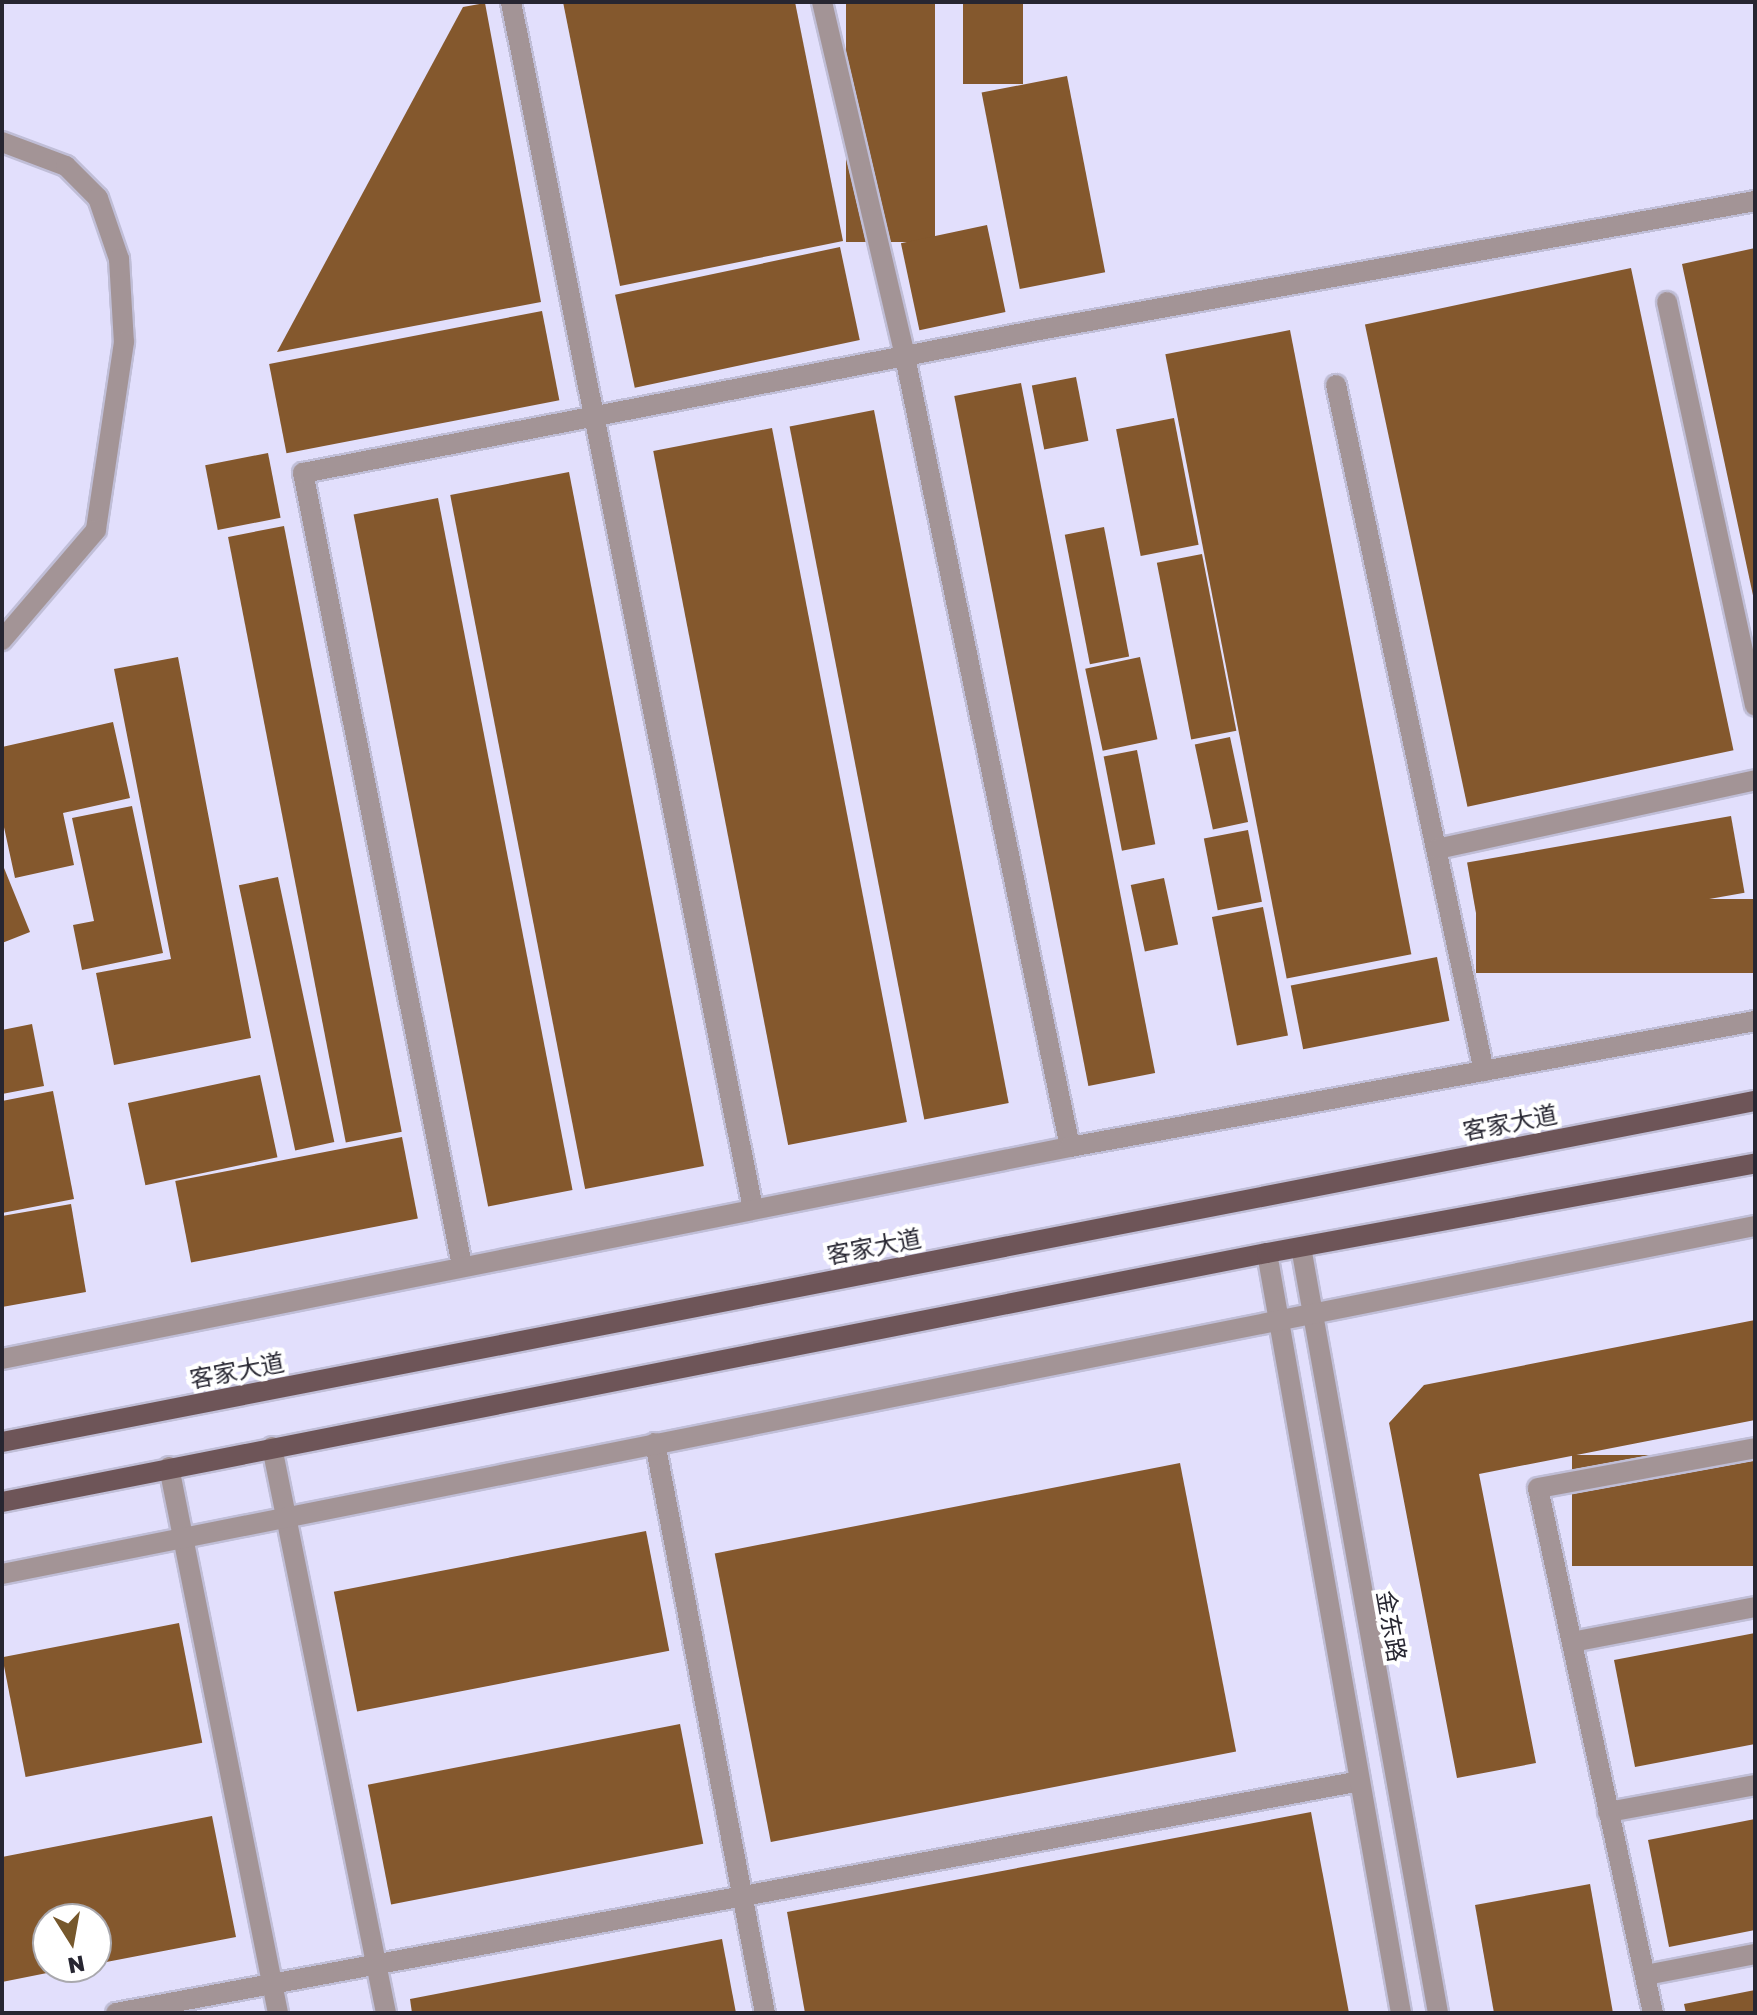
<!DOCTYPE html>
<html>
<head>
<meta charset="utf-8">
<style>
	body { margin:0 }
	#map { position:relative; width:1757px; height:2015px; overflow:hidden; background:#e2dffc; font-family:"Golos Text","Noto Sans SC",sans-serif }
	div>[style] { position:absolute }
	.building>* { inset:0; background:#84582d; transform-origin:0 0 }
	.roads { filter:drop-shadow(2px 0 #c0bed7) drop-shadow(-2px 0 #c0bed7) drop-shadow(0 2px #c0bed7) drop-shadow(0 -2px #c0bed7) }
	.minor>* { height:20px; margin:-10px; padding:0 10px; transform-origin:10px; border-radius:10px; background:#a39496 }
	.tertiary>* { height:20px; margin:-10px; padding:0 10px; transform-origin:10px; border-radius:10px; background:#a39496 }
	.primary>* { height:20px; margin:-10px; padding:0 10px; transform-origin:10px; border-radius:10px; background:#6e5558 }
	span { translate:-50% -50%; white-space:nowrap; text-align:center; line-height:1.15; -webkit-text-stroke:8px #fff; paint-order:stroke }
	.street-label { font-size:24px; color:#272631 }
	.frame { position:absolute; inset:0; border:4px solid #272631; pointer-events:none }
	.north { position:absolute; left:32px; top:1903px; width:80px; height:80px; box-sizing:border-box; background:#fff; border:2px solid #a9a8ad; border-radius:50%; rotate:169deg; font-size:22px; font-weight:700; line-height:32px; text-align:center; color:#272631 }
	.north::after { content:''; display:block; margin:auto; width:28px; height:36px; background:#76582c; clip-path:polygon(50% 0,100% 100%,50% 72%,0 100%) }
</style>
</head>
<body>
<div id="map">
	<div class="building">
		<i style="clip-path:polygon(563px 2px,795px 2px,843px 241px,620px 286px)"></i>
		<i style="left:846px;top:2px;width:89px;height:240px"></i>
		<i style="left:963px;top:2px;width:60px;height:82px"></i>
		<i style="clip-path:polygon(485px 3px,541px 302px,277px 352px,463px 7px)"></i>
		<i style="left:1067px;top:76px;width:200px;height:87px;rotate:79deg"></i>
		<i style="left:987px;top:225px;width:89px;height:88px;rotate:78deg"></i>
		<i style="left:840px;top:247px;width:95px;height:230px;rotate:78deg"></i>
		<i style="clip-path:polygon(1755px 248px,1755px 600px,1754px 600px,1682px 264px)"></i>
		<i style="left:1631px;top:268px;width:493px;height:272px;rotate:78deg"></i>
		<i style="left:542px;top:311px;width:91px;height:278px;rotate:79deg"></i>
		<i style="left:1290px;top:330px;width:636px;height:127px;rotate:79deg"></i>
		<i style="left:1076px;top:377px;width:65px;height:45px;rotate:79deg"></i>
		<i style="left:1021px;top:383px;width:703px;height:68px;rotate:79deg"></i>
		<i style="left:874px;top:410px;width:706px;height:86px;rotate:79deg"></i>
		<i style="left:1174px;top:418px;width:129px;height:59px;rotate:79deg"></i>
		<i style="left:772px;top:428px;width:707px;height:121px;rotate:79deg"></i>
		<i style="left:268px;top:453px;width:66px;height:64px;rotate:79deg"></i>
		<i style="left:569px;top:472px;width:707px;height:121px;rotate:79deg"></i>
		<i style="left:438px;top:498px;width:705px;height:86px;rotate:79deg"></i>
		<i style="left:284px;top:526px;width:617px;height:57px;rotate:79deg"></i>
		<i style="left:1104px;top:527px;width:132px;height:40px;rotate:79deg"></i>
		<i style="left:1202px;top:554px;width:180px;height:46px;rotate:79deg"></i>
		<i style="clip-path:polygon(178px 657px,251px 1038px,114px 1065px,96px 973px,171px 959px,114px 669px)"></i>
		<i style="left:1140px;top:657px;width:84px;height:56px;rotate:78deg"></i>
		<i style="clip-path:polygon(113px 722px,130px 798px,63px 813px,74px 865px,15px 878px,2px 818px,2px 747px)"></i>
		<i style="left:1230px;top:737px;width:87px;height:36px;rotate:78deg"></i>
		<i style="left:1137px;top:750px;width:96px;height:34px;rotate:79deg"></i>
		<i style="clip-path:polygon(132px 806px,163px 953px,82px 970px,73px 925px,94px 921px,72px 818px)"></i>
		<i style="left:1731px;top:816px;width:78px;height:268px;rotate:80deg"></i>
		<i style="left:1248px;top:830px;width:73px;height:45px;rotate:79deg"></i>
		<i style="clip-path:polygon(2px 863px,30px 932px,2px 943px)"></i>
		<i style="left:278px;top:877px;width:271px;height:40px;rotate:78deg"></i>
		<i style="left:1164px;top:878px;width:68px;height:34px;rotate:78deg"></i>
		<i style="left:1755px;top:899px;width:74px;height:279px;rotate:90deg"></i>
		<i style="left:1263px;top:907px;width:131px;height:52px;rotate:79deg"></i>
		<i style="left:1437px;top:957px;width:65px;height:149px;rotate:79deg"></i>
		<i style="clip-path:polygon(32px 1024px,44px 1086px,2px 1094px,2px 1030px)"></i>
		<i style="left:260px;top:1075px;width:84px;height:135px;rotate:78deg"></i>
		<i style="clip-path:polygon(53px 1091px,74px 1199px,2px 1213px,2px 1101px)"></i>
		<i style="left:402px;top:1137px;width:83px;height:231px;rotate:79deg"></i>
		<i style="clip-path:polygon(71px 1204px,86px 1292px,2px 1307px,2px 1216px)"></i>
		<i style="clip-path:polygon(1755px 1320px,1755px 1420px,1479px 1474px,1536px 1763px,1457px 1778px,1389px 1423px,1424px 1385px)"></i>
		<i style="left:1755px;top:1455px;width:111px;height:183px;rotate:90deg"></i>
		<i style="left:1180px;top:1463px;width:294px;height:474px;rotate:79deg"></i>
		<i style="left:646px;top:1531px;width:122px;height:318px;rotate:79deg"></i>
		<i style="left:179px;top:1623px;width:122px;height:180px;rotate:79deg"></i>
		<i style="clip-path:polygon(1755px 1633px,1755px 1744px,1635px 1767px,1614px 1660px)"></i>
		<i style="left:680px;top:1724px;width:122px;height:318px;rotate:79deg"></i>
		<i style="clip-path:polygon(1311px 1812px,1349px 2013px,805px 2013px,787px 1912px)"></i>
		<i style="clip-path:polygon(212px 1816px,236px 1937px,96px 1964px,96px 1919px,48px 1919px,48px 1967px,72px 1968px,2px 1982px,2px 1857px)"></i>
		<i style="clip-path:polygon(1755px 1819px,1755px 1930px,1669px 1947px,1648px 1840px)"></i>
		<i style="clip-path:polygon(1590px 1884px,1613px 2013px,1494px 2013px,1475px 1905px)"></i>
		<i style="clip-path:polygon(722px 1939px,736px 2013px,412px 2013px,410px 1999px)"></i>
		<i style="clip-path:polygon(1755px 1990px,1755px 2013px,1686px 2013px,1684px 2004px)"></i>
	</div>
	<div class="roads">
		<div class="minor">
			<i style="left:511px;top:2px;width:1231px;rotate:78.66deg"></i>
			<i style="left:822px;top:2px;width:365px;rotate:76.8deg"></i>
			<i style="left:905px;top:357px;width:807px;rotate:78.2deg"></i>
			<i style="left:2px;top:142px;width:68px;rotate:20.6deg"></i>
			<i style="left:66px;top:166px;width:45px;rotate:45deg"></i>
			<i style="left:98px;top:198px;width:65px;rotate:71deg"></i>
			<i style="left:119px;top:259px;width:83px;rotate:86.6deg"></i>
			<i style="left:124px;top:342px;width:190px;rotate:98.5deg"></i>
			<i style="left:96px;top:530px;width:145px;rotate:130.5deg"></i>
			<i style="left:1667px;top:302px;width:413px;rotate:77.7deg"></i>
			<i style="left:1336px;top:385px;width:702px;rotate:77.83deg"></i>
			<i style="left:1437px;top:849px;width:325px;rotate:-12.2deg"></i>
			<i style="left:462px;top:1265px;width:808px;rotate:-101.35deg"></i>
			<i style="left:303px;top:473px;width:750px;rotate:-11deg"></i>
			<i style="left:1039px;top:330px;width:728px;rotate:-10.21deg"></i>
			<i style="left:655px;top:1443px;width:581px;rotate:79.08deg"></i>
			<i style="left:272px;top:1447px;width:577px;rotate:78.61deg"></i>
			<i style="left:169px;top:1467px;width:557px;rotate:78.71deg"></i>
			<i style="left:1572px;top:1642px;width:186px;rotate:-10.8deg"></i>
			<i style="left:1608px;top:1812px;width:149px;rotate:-10.4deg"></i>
			<i style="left:1646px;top:1975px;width:111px;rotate:-10.9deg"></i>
			<i style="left:116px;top:2013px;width:1265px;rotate:-10.56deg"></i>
			<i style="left:1653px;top:2013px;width:537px;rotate:-102.36deg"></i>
			<i style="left:1538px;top:1488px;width:221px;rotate:-10.4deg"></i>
		</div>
		<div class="tertiary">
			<i style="left:1301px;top:1247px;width:778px;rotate:79.86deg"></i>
			<i style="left:1267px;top:1253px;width:772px;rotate:80deg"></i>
			<i style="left:2px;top:1359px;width:1089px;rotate:-11.23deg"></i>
			<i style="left:1070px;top:1147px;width:696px;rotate:-10.42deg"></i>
			<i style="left:2px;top:1574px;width:1787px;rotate:-11.23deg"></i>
		</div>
		<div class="primary">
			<i style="left:2px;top:1442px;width:1786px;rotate:-11.01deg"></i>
			<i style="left:2px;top:1502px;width:1289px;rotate:-11.14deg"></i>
			<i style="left:1267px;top:1253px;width:496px;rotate:-10.4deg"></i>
		</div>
	</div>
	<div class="street-label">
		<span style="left:1510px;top:1122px;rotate:-11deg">客家大道</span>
		<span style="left:874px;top:1246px;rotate:-11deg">客家大道</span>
		<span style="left:237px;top:1370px;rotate:-11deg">客家大道</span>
		<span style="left:1392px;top:1626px;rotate:80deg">金东路</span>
	</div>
	<div class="frame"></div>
	<div class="north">N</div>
</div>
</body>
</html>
